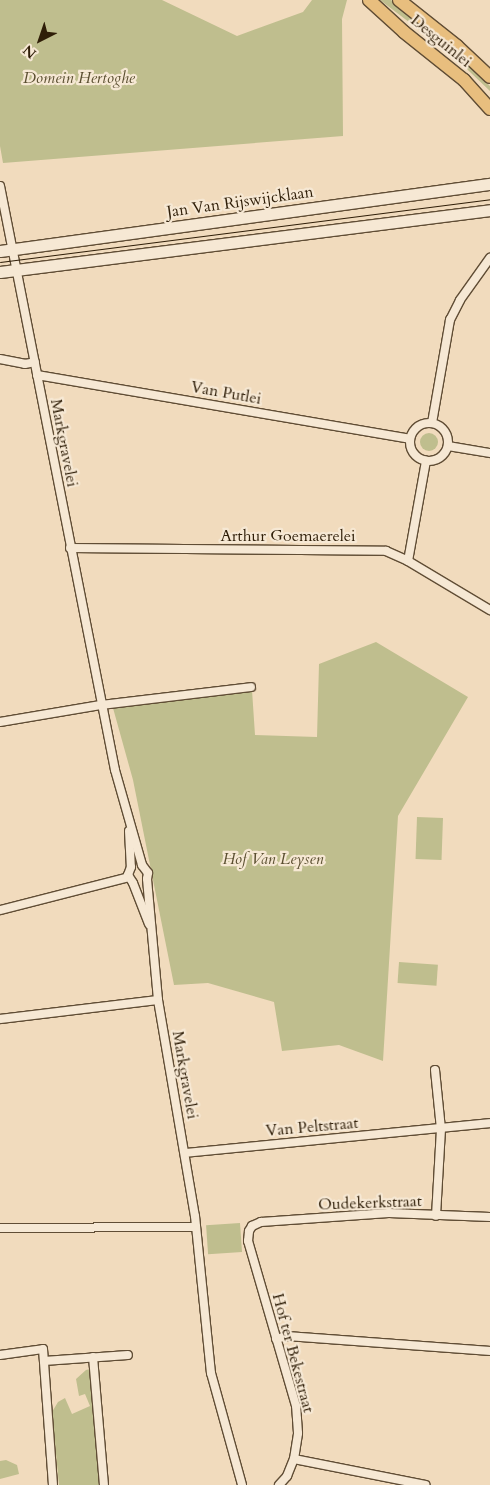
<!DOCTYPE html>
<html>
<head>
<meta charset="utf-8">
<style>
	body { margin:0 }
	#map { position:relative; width:490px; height:1485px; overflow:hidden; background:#f1dbbd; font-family:Cardo,serif }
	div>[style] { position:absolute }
	.green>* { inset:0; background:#bfbe8e; transform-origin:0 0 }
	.round { border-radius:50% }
	.roads { filter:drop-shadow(1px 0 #604d35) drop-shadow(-1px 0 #604d35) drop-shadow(0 1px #604d35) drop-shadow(0 -1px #604d35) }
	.minor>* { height:8px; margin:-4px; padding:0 4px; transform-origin:4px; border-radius:4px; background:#f6e8d4 }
	.minor>.ring { margin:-4px; padding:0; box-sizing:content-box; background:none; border:8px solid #f6e8d4; border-radius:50% }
	.secondary>* { height:11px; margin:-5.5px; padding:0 5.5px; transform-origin:5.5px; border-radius:5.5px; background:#f6e8d4 }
	.primary>* { height:12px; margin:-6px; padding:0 6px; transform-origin:6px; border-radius:6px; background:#e8be7e }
	.tram>* { height:1px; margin:-0.5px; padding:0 0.5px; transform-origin:0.5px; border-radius:0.5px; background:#2f1e08 }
	span { translate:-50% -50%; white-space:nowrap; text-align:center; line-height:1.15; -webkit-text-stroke:4.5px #f6e8d4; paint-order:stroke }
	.street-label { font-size:16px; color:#2f1e08 }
	.park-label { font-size:16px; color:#5a4e30; font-style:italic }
	.north { position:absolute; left:15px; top:15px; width:50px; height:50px; -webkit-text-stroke:4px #f6e8d4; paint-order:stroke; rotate:221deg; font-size:14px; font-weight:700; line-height:20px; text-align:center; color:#2f1e08 }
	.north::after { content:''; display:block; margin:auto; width:18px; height:22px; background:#2f1e08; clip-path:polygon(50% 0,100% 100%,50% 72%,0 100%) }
</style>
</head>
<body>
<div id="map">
	<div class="green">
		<i style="clip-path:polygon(0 0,162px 0,237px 36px,303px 12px,312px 0,347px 0,342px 19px,343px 136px,3px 163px,0 146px)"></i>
		<i style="clip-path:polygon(380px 0,391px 0,472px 68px,490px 86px,490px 91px,451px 54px)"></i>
		<i class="round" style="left:420px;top:433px;width:18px;height:18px"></i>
		<i style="clip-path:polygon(376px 642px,468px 697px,398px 816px,383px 1061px,339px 1045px,282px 1051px,274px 1002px,208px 983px,174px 985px,133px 780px,113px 708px,252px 690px,255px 735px,317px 737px,319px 664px)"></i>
		<i style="left:417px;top:817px;width:26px;height:42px;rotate:2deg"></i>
		<i style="left:399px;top:962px;width:39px;height:21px;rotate:4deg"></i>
		<i style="left:240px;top:1223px;width:29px;height:34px;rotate:86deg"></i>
		<i style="clip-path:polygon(94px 1368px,104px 1485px,59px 1485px,52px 1412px,58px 1402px,65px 1398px,72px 1414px,90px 1406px,85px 1394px,79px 1396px,76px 1379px,86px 1370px)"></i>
		<i style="clip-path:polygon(6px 1460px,17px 1465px,19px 1474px,0 1479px,0 1461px)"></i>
	</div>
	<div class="roads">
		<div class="minor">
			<i style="left:0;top:186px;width:595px;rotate:78.86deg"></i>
			<i style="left:115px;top:770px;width:99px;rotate:74.1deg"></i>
			<i style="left:142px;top:865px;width:10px;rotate:53deg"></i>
			<i style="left:148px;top:873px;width:6px;rotate:99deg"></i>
			<i style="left:147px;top:879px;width:121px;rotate:84.8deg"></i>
			<i style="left:158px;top:1000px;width:219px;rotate:80.3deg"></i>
			<i style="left:195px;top:1216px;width:158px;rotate:84.2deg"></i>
			<i style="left:211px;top:1373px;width:116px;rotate:74.5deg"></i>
			<i style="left:0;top:359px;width:25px;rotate:11deg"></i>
			<i style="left:25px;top:364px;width:10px;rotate:-11deg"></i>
			<i style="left:37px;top:375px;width:378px;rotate:9.7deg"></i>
			<i class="ring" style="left:410px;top:423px;width:30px;height:30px"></i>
			<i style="left:432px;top:423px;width:105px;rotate:-80.1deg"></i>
			<i style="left:450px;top:320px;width:22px;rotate:-63deg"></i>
			<i style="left:460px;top:300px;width:52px;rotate:-54.5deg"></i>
			<i style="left:448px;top:446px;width:43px;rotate:9.5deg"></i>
			<i style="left:70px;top:548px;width:316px;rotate:0.5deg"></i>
			<i style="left:386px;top:551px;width:24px;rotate:24deg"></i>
			<i style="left:408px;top:561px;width:96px;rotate:30.9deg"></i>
			<i style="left:408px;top:561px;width:102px;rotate:-79.8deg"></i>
			<i style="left:0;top:722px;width:102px;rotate:-9.6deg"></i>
			<i style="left:101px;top:705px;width:151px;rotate:-6.8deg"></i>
			<i style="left:129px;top:831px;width:36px;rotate:87deg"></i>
			<i style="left:131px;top:867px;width:9px;rotate:111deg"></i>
			<i style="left:128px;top:875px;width:9px;rotate:58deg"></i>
			<i style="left:133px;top:883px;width:44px;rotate:68.7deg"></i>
			<i style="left:0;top:910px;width:133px;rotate:-14.3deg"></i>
			<i style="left:0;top:1019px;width:159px;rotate:-6.9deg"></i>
			<i style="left:435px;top:1070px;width:59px;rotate:84.2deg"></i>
			<i style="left:441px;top:1129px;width:87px;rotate:93.3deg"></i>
			<i style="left:185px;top:1153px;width:306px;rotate:-5.6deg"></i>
			<i style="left:0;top:1228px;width:196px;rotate:-0.3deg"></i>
			<i style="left:276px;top:1339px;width:11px;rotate:-15deg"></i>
			<i style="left:287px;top:1336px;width:204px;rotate:4.2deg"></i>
			<i style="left:0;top:1355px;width:43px;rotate:-7.9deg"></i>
			<i style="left:43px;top:1349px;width:136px;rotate:85.8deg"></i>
			<i style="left:93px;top:1357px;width:128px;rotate:85.1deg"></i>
			<i style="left:44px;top:1361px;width:84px;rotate:-4.1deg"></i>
			<i style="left:294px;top:1459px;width:134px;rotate:11.2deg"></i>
			<i style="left:279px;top:1485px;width:12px;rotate:-48deg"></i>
			<i style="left:287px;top:1476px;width:18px;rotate:-68deg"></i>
			<i style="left:294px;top:1459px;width:26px;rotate:-81deg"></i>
			<i style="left:298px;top:1433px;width:14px;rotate:-94deg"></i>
			<i style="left:297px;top:1419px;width:13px;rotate:-94deg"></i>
			<i style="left:296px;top:1406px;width:172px;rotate:-106.2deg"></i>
			<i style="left:248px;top:1241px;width:10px;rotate:-84deg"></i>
			<i style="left:249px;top:1231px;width:6px;rotate:-59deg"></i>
			<i style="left:252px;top:1226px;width:10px;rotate:-24deg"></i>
			<i style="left:261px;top:1222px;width:128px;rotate:-4deg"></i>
			<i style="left:389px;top:1213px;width:101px;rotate:2.3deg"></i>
		</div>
		<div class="secondary">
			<i style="left:0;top:251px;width:495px;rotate:-7.8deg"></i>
			<i style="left:0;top:272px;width:494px;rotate:-7.2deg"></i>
		</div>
		<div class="primary">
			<i style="left:369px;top:0;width:47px;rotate:42.4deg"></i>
			<i style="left:404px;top:32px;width:77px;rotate:38.7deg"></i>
			<i style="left:464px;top:80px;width:39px;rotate:48deg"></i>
			<i style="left:399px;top:0;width:74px;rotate:38.4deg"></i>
			<i style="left:457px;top:46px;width:45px;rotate:43.2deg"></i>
		</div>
	</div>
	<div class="tram">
		<i style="left:0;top:262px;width:494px;rotate:-7.3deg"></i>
	</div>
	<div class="street-label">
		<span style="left:441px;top:41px;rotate:39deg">Desguinlei</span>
		<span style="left:240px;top:202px;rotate:-8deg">Jan Van Rijswijcklaan</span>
		<span style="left:226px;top:393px;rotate:10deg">Van Putlei</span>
		<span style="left:64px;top:443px;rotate:79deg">Markgravelei</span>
		<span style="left:288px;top:536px">Arthur Goemaerelei</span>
		<span style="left:185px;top:1075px;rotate:80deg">Markgravelei</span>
		<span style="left:312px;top:1127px;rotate:-5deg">Van Peltstraat</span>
		<span style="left:370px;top:1203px;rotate:-2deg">Oudekerkstraat</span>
		<span style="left:293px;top:1353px;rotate:75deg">Hof ter Bekestraat</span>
	</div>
	<div class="park-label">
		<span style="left:79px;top:78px">Domein Hertoghe</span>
		<span style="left:273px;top:859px">Hof Van Leysen</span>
	</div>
	<div class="north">N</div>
</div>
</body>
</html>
